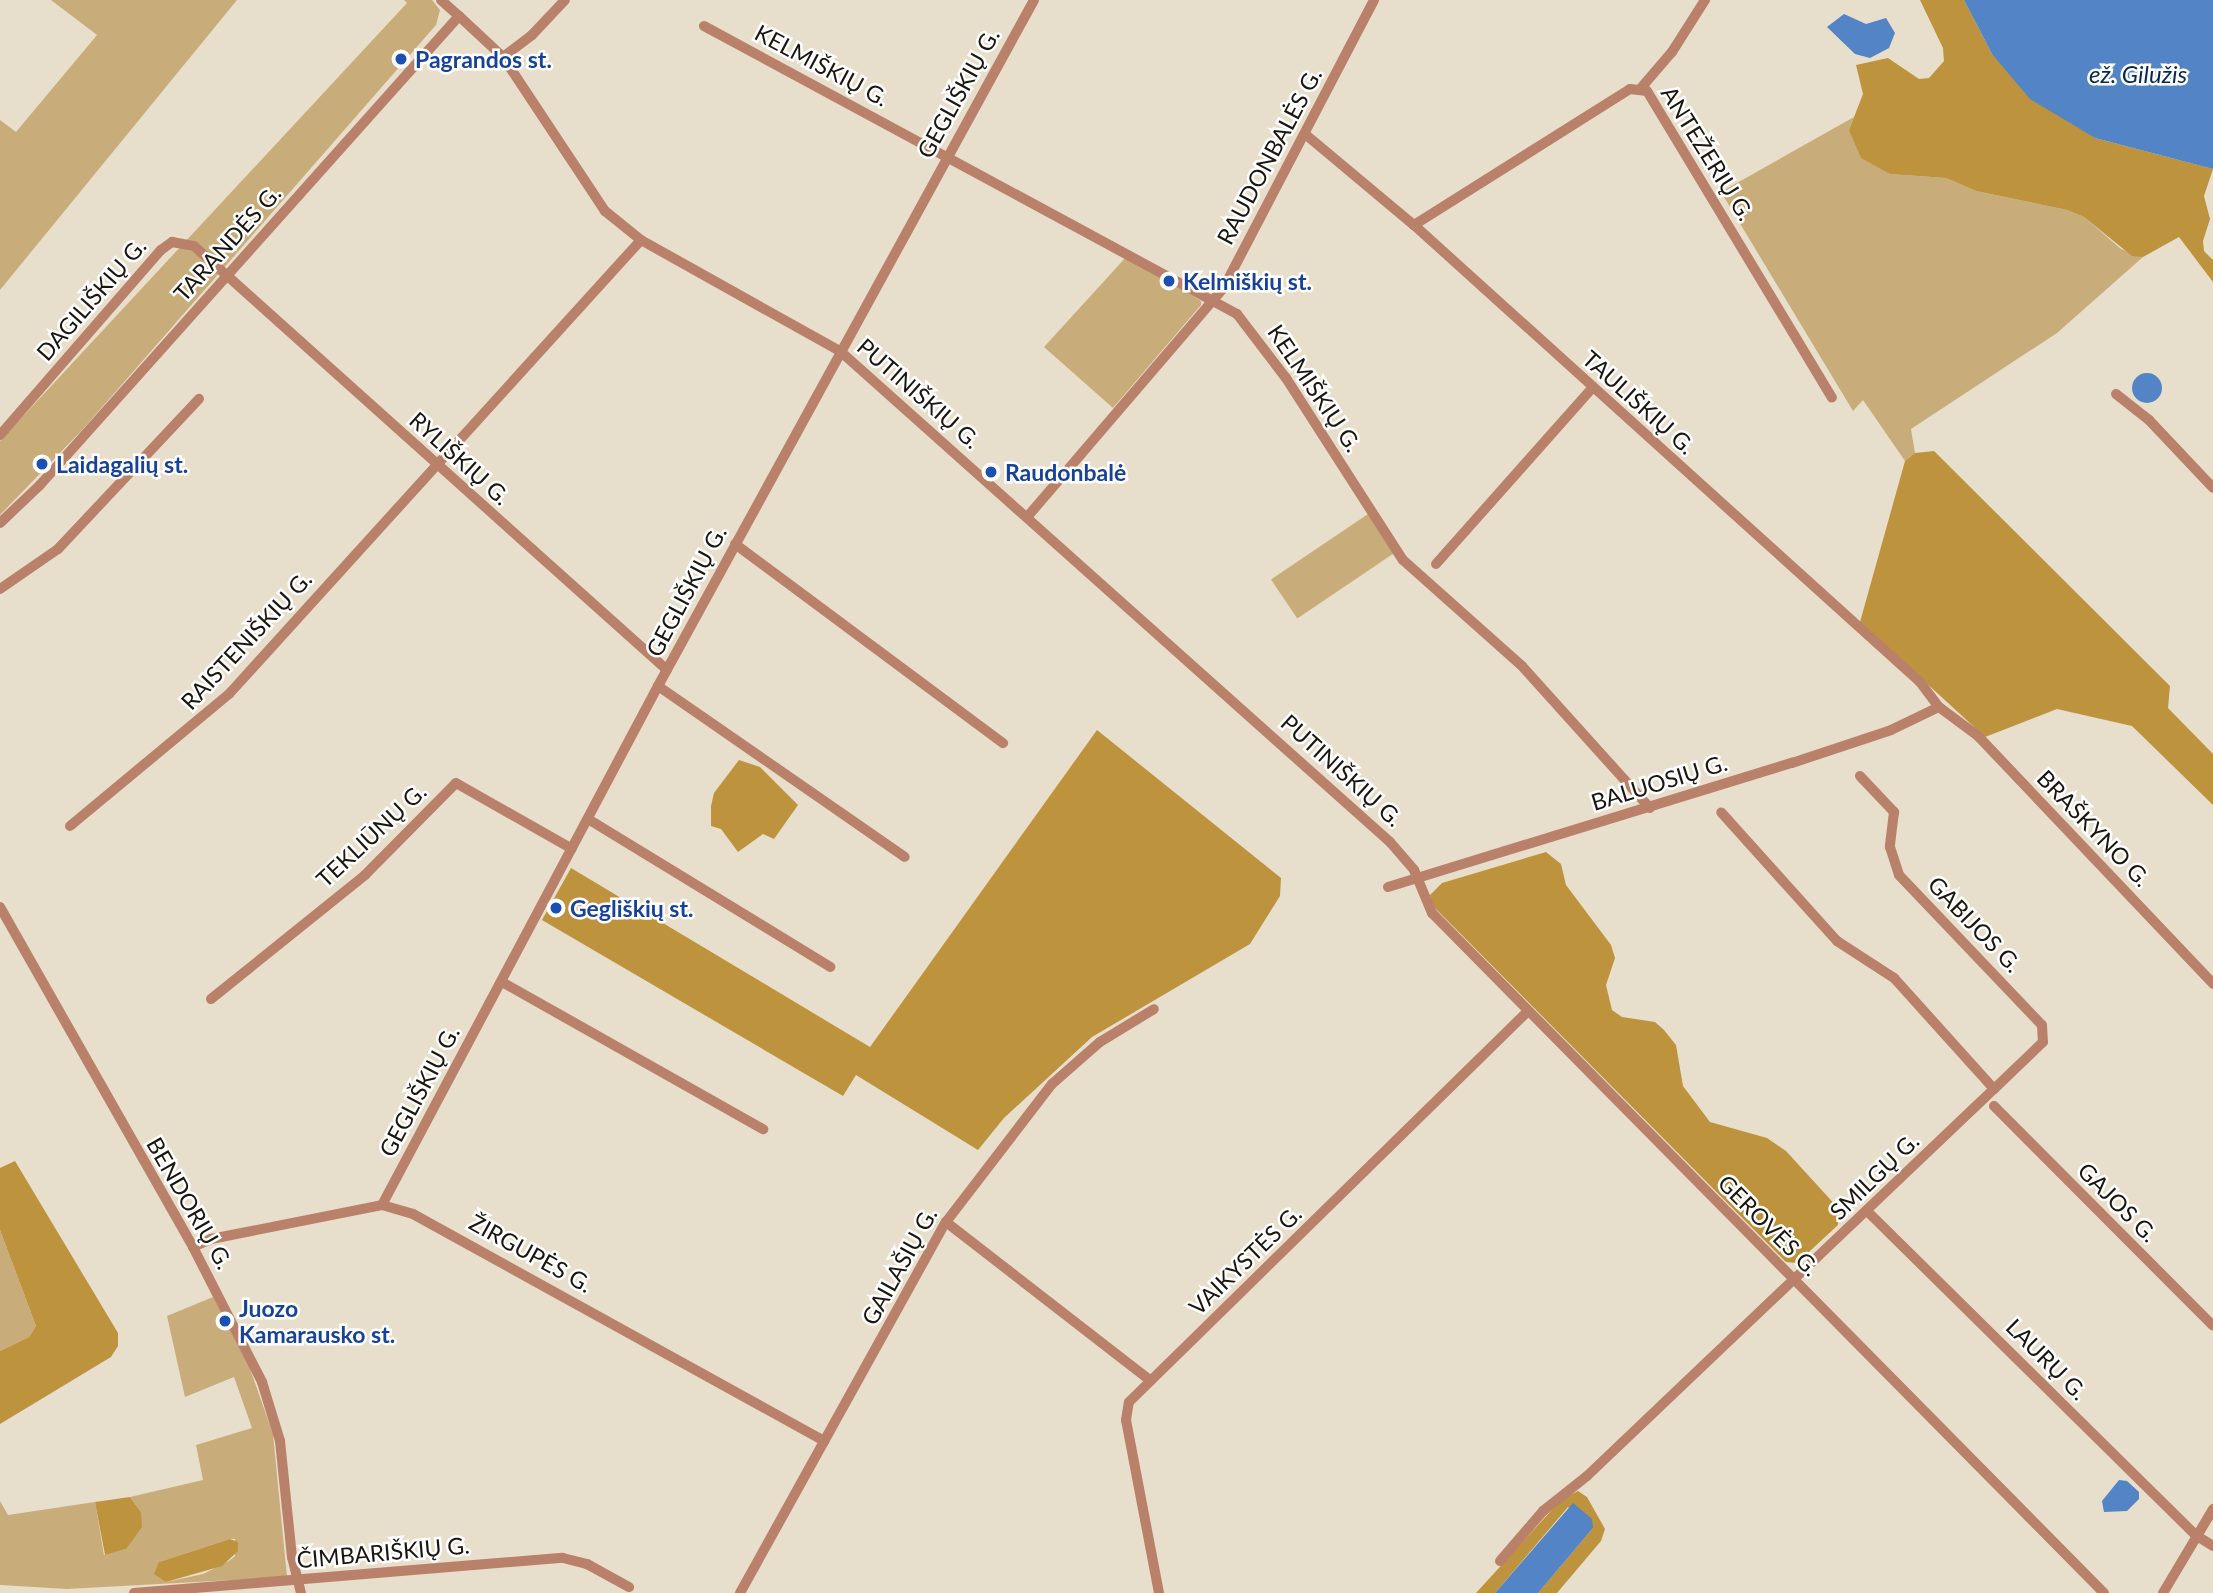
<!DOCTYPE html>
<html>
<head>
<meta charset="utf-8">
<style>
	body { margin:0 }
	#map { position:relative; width:2213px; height:1593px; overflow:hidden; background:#e8decc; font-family:Lato,sans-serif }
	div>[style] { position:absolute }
	.green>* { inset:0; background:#c8ad7b; transform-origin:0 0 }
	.forest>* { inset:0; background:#be933d }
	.water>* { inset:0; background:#5284c6 }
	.round { border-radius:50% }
	.minor>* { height:10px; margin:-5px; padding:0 5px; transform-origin:5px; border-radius:5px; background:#ba816a }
	.dots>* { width:19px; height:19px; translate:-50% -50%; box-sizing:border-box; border:4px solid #fff; border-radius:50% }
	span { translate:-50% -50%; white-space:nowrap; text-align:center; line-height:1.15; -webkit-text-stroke:5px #fff; paint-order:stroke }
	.transit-label { font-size:23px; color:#164399; font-weight:700 }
	.left { translate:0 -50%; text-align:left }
	.street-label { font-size:23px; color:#191610 }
	.water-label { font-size:24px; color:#062954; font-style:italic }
</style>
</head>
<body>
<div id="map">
	<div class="green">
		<i style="clip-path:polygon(51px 0,237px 0,0 290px,0 120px,16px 132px,97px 35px)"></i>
		<i style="clip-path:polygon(404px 0,432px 0,440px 10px,436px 25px,83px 429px,0 515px,0 441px,407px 3px)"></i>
		<i style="clip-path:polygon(1854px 117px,1849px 130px,1890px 174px,1946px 178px,1976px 191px,2067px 210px,2084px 217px,2121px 249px,2143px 257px,2057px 333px,1911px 429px,1915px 453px,1905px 461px,1863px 400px,1853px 411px,1721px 192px)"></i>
		<i style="clip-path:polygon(1127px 256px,1201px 301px,1201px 305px,1113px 408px,1044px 347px)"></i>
		<i style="left:1368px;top:514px;width:47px;height:117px;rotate:56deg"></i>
		<i style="clip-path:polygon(0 1230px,36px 1326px,29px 1337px,0 1351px)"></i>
		<i style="clip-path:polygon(evenodd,213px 1297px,248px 1363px,273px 1434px,287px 1577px,67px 1589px,0 1585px,0 1501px,8px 1515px,95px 1502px,104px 1555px,126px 1549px,141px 1512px,130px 1497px,203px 1480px,196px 1445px,252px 1428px,234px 1377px,185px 1397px,167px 1316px,213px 1297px,230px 1539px,235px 1539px,235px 1556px,229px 1561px,203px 1574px,166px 1582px,159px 1562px,230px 1539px)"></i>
	</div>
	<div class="forest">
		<i style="clip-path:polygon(1920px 0,1964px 0,1992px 54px,2095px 138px,2213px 169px,2204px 196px,2210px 219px,2203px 241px,2204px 251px,2213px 260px,2213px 282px,2179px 237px,2143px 257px,2132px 256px,2084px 217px,2067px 210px,1976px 191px,1946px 178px,1890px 174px,1861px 158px,1849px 130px,1863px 94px,1856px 65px,1888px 58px,1919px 79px,1929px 78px,1944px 61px,1943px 48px)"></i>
		<i style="clip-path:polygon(1934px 451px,2170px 686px,2168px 708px,2213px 754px,2213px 805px,2132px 726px,2057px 709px,1985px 737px,1860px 622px,1905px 461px,1915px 453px)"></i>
		<i style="clip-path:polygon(1097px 730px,1281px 878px,1280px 896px,1250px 944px,1092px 1037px,1004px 1118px,978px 1150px,856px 1075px,843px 1096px,542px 920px,571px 868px,870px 1047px)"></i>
		<i style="clip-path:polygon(739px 760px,760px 767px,798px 805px,774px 839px,763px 834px,738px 852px,721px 829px,711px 826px,711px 806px,714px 793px)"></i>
		<i style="clip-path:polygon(1546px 852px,1561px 864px,1566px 885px,1611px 945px,1615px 958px,1606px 985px,1612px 1010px,1622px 1017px,1655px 1022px,1664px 1030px,1676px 1045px,1683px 1086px,1710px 1122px,1767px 1138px,1786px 1151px,1839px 1209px,1838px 1225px,1797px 1263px,1786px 1262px,1433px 906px,1430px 895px,1442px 883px)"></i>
		<i style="clip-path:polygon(15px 1161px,118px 1333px,118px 1346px,111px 1357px,0 1424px,0 1351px,29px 1337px,36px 1326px,0 1230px,0 1168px)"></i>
		<i style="clip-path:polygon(1578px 1491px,1587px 1497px,1605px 1529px,1601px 1541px,1557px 1593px,1538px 1593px,1593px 1528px,1568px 1507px,1495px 1593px,1476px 1593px,1561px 1500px)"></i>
		<i style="clip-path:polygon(130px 1497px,141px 1512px,142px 1527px,126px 1549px,105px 1555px,95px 1502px)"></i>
		<i style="clip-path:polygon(230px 1539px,238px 1542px,238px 1551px,222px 1566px,166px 1582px,154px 1574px,159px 1562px)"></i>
	</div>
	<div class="water">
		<i style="clip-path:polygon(1964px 0,2213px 0,2213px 169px,2095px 138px,2030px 99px,1992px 54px)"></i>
		<i style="clip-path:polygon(1844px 14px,1866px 24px,1886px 18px,1895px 33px,1889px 48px,1870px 58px,1855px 54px,1827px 27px)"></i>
		<i class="round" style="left:2132px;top:373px;width:30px;height:30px"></i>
		<i style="clip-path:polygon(2119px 1480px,2127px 1481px,2139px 1492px,2139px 1499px,2127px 1511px,2104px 1512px,2102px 1501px)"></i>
		<i style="clip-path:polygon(1573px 1503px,1592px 1519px,1593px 1528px,1538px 1593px,1495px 1593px)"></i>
	</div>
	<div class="minor">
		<i style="left:441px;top:0;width:24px;rotate:42deg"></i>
		<i style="left:704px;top:26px;width:606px;rotate:28.38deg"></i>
		<i style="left:1237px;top:314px;width:81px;rotate:52.6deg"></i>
		<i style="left:1286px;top:378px;width:216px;rotate:57.3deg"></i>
		<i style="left:1403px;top:560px;width:159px;rotate:41.7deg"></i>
		<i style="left:1522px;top:666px;width:191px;rotate:48deg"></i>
		<i style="left:503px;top:57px;width:36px;rotate:-37deg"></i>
		<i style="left:532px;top:35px;width:48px;rotate:-46.7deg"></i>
		<i style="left:1641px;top:88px;width:48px;rotate:-49.3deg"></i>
		<i style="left:1672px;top:52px;width:62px;rotate:-57.6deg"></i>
		<i style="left:1305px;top:134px;width:142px;rotate:39.9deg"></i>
		<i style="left:1414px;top:225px;width:682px;rotate:42.09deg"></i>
		<i style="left:1920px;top:682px;width:31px;rotate:53deg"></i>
		<i style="left:1939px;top:707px;width:49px;rotate:36.6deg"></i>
		<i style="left:1978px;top:736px;width:342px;rotate:46.5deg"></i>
		<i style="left:1414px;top:225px;width:255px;rotate:-32.2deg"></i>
		<i style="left:1630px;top:89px;width:17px;rotate:7deg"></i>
		<i style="left:1647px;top:91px;width:358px;rotate:58.9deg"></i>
		<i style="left:2116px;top:394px;width:42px;rotate:38.2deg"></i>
		<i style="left:2149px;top:420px;width:93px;rotate:46.7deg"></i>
		<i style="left:0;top:435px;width:245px;rotate:-49deg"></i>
		<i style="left:161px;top:250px;width:14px;rotate:-36deg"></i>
		<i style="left:172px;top:242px;width:22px;rotate:10deg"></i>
		<i style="left:194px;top:246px;width:635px;rotate:41.87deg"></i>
		<i style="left:1028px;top:516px;width:301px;rotate:-49.4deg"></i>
		<i style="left:1224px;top:287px;width:324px;rotate:-62.4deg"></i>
		<i style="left:0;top:523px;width:55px;rotate:-43.5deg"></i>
		<i style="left:40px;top:485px;width:629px;rotate:-48.22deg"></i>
		<i style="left:459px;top:16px;width:60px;rotate:43deg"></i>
		<i style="left:503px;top:57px;width:185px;rotate:56.5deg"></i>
		<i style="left:605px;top:211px;width:46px;rotate:38.9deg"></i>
		<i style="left:641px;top:240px;width:228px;rotate:29.2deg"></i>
		<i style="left:840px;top:351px;width:737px;rotate:41.76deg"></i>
		<i style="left:1390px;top:842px;width:37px;rotate:49deg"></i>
		<i style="left:1414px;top:870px;width:47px;rotate:67.3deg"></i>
		<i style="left:1432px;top:913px;width:956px;rotate:45.34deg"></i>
		<i style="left:735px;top:544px;width:334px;rotate:36.6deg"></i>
		<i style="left:1436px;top:564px;width:235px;rotate:-48.4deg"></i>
		<i style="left:0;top:589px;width:70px;rotate:-34.6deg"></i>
		<i style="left:58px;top:549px;width:206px;rotate:-46.8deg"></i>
		<i style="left:658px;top:686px;width:300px;rotate:34.7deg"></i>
		<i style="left:1860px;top:776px;width:50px;rotate:46.6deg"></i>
		<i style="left:1894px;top:812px;width:35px;rotate:97deg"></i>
		<i style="left:1890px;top:847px;width:29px;rotate:72deg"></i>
		<i style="left:1899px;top:875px;width:207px;rotate:46.4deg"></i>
		<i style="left:2042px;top:1025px;width:17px;rotate:87deg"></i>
		<i style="left:2043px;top:1042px;width:68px;rotate:136.2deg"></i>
		<i style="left:588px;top:819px;width:284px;rotate:31.4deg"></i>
		<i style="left:70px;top:826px;width:207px;rotate:-39.7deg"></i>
		<i style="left:229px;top:694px;width:613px;rotate:-47.78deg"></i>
		<i style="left:1388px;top:887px;width:423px;rotate:-17.1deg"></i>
		<i style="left:1792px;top:763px;width:104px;rotate:-18.4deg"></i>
		<i style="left:1891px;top:730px;width:53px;rotate:-25.6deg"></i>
		<i style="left:0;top:907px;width:391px;rotate:60.4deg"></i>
		<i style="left:193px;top:1247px;width:152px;rotate:62.9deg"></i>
		<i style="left:262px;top:1382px;width:62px;rotate:73deg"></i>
		<i style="left:280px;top:1441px;width:117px;rotate:84.1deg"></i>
		<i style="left:292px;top:1557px;width:37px;rotate:76deg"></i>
		<i style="left:502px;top:982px;width:300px;rotate:29.4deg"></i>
		<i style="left:211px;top:999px;width:198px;rotate:-38.8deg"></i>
		<i style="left:365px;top:875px;width:129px;rotate:-45.3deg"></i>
		<i style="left:456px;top:783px;width:133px;rotate:29.6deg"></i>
		<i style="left:1994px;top:1106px;width:310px;rotate:45.1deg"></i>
		<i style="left:382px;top:1205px;width:588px;rotate:-62deg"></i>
		<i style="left:658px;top:686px;width:782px;rotate:-61.27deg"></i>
		<i style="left:1868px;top:1212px;width:462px;rotate:44.6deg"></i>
		<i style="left:2197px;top:1536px;width:19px;rotate:32deg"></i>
		<i style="left:946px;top:1222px;width:259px;rotate:37.8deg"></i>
		<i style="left:193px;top:1247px;width:20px;rotate:-24deg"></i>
		<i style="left:211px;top:1239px;width:174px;rotate:-11.2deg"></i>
		<i style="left:382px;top:1205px;width:32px;rotate:16deg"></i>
		<i style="left:413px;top:1214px;width:470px;rotate:28.9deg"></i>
		<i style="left:1500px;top:1561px;width:66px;rotate:-49.3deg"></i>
		<i style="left:1543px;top:1511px;width:56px;rotate:-38.5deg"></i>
		<i style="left:1587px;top:1476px;width:562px;rotate:-43.56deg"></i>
		<i style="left:1994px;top:1089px;width:149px;rotate:-132deg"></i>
		<i style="left:1894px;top:978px;width:68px;rotate:-147deg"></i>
		<i style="left:1837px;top:941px;width:173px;rotate:-132deg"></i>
		<i style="left:134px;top:1593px;width:430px;rotate:-4.7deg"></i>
		<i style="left:563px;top:1558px;width:25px;rotate:14deg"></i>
		<i style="left:587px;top:1564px;width:48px;rotate:28.7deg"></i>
		<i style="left:740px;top:1593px;width:424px;rotate:-61deg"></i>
		<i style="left:946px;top:1222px;width:174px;rotate:-52.5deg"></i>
		<i style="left:1052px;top:1084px;width:64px;rotate:-41.2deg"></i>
		<i style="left:1100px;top:1042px;width:63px;rotate:-31.4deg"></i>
		<i style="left:1159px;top:1593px;width:176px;rotate:-100.8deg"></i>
		<i style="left:1126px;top:1420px;width:18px;rotate:-81deg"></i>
		<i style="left:1129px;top:1402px;width:559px;rotate:-44.42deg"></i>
		<i style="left:2163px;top:1593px;width:98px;rotate:-59.2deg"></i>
	</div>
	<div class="dots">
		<i style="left:401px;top:59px;background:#1a4fb4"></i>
		<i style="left:1169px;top:281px;background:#1a4fb4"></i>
		<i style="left:42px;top:464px;background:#1a4fb4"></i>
		<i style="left:991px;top:472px;background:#1a4fb4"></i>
		<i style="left:556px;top:908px;background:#1a4fb4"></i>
		<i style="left:225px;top:1321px;background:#1a4fb4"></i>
	</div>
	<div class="transit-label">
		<span class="left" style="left:415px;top:59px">Pagrandos st.</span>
		<span class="left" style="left:1183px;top:281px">Kelmiškių st.</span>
		<span class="left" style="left:56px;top:464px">Laidagalių st.</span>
		<span class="left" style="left:1005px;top:472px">Raudonbalė</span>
		<span class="left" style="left:570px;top:908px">Gegliškių st.</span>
		<span class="left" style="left:239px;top:1321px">Juozo<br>Kamarausko st.</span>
	</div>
	<div class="street-label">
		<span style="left:822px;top:65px;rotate:28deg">KELMIŠKIŲ G.</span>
		<span style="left:958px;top:93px;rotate:-61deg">GEGLIŠKIŲ G.</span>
		<span style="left:1708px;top:153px;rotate:58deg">ANTEŽERIŲ G.</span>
		<span style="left:1269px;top:156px;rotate:-62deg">RAUDONBALĖS G.</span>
		<span style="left:227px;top:243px;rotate:-48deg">TARANDĖS G.</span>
		<span style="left:91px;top:299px;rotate:-49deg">DAGILIŠKIŲ G.</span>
		<span style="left:1315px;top:388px;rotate:56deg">KELMIŠKIŲ G.</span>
		<span style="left:919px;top:393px;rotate:41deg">PUTINIŠKIŲ G.</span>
		<span style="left:1639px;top:402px;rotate:42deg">TAULIŠKIŲ G.</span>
		<span style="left:460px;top:458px;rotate:42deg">RYLIŠKIŲ G.</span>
		<span style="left:686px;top:591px;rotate:-62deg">GEGLIŠKIŲ G.</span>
		<span style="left:246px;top:640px;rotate:-47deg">RAISTENIŠKIŲ G.</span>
		<span style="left:1342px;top:770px;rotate:42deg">PUTINIŠKIŲ G.</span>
		<span style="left:1659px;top:782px;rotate:-17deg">BALUOSIŲ G.</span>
		<span style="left:2094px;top:828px;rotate:46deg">BRAŠKYNO G.</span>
		<span style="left:371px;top:835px;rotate:-43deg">TEKLIŪNŲ G.</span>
		<span style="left:1975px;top:924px;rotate:46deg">GABIJOS G.</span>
		<span style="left:419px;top:1091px;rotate:-62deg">GEGLIŠKIŲ G.</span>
		<span style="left:1874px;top:1176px;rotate:-44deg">SMILGŲ G.</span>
		<span style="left:2118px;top:1202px;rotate:45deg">GAJOS G.</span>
		<span style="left:190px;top:1203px;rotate:60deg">BENDORIŲ G.</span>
		<span style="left:1769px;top:1225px;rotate:45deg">GEROVĖS G.</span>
		<span style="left:531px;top:1253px;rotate:29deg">ŽIRGUPĖS G.</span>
		<span style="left:1245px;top:1260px;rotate:-44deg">VAIKYSTĖS G.</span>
		<span style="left:899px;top:1266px;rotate:-61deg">GAILAŠIŲ G.</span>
		<span style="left:2047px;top:1359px;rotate:45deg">LAURŲ G.</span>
		<span style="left:383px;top:1552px;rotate:-5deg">ČIMBARIŠKIŲ G.</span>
	</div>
	<div class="water-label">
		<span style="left:2138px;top:74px">ež. Gilužis</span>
	</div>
</div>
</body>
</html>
